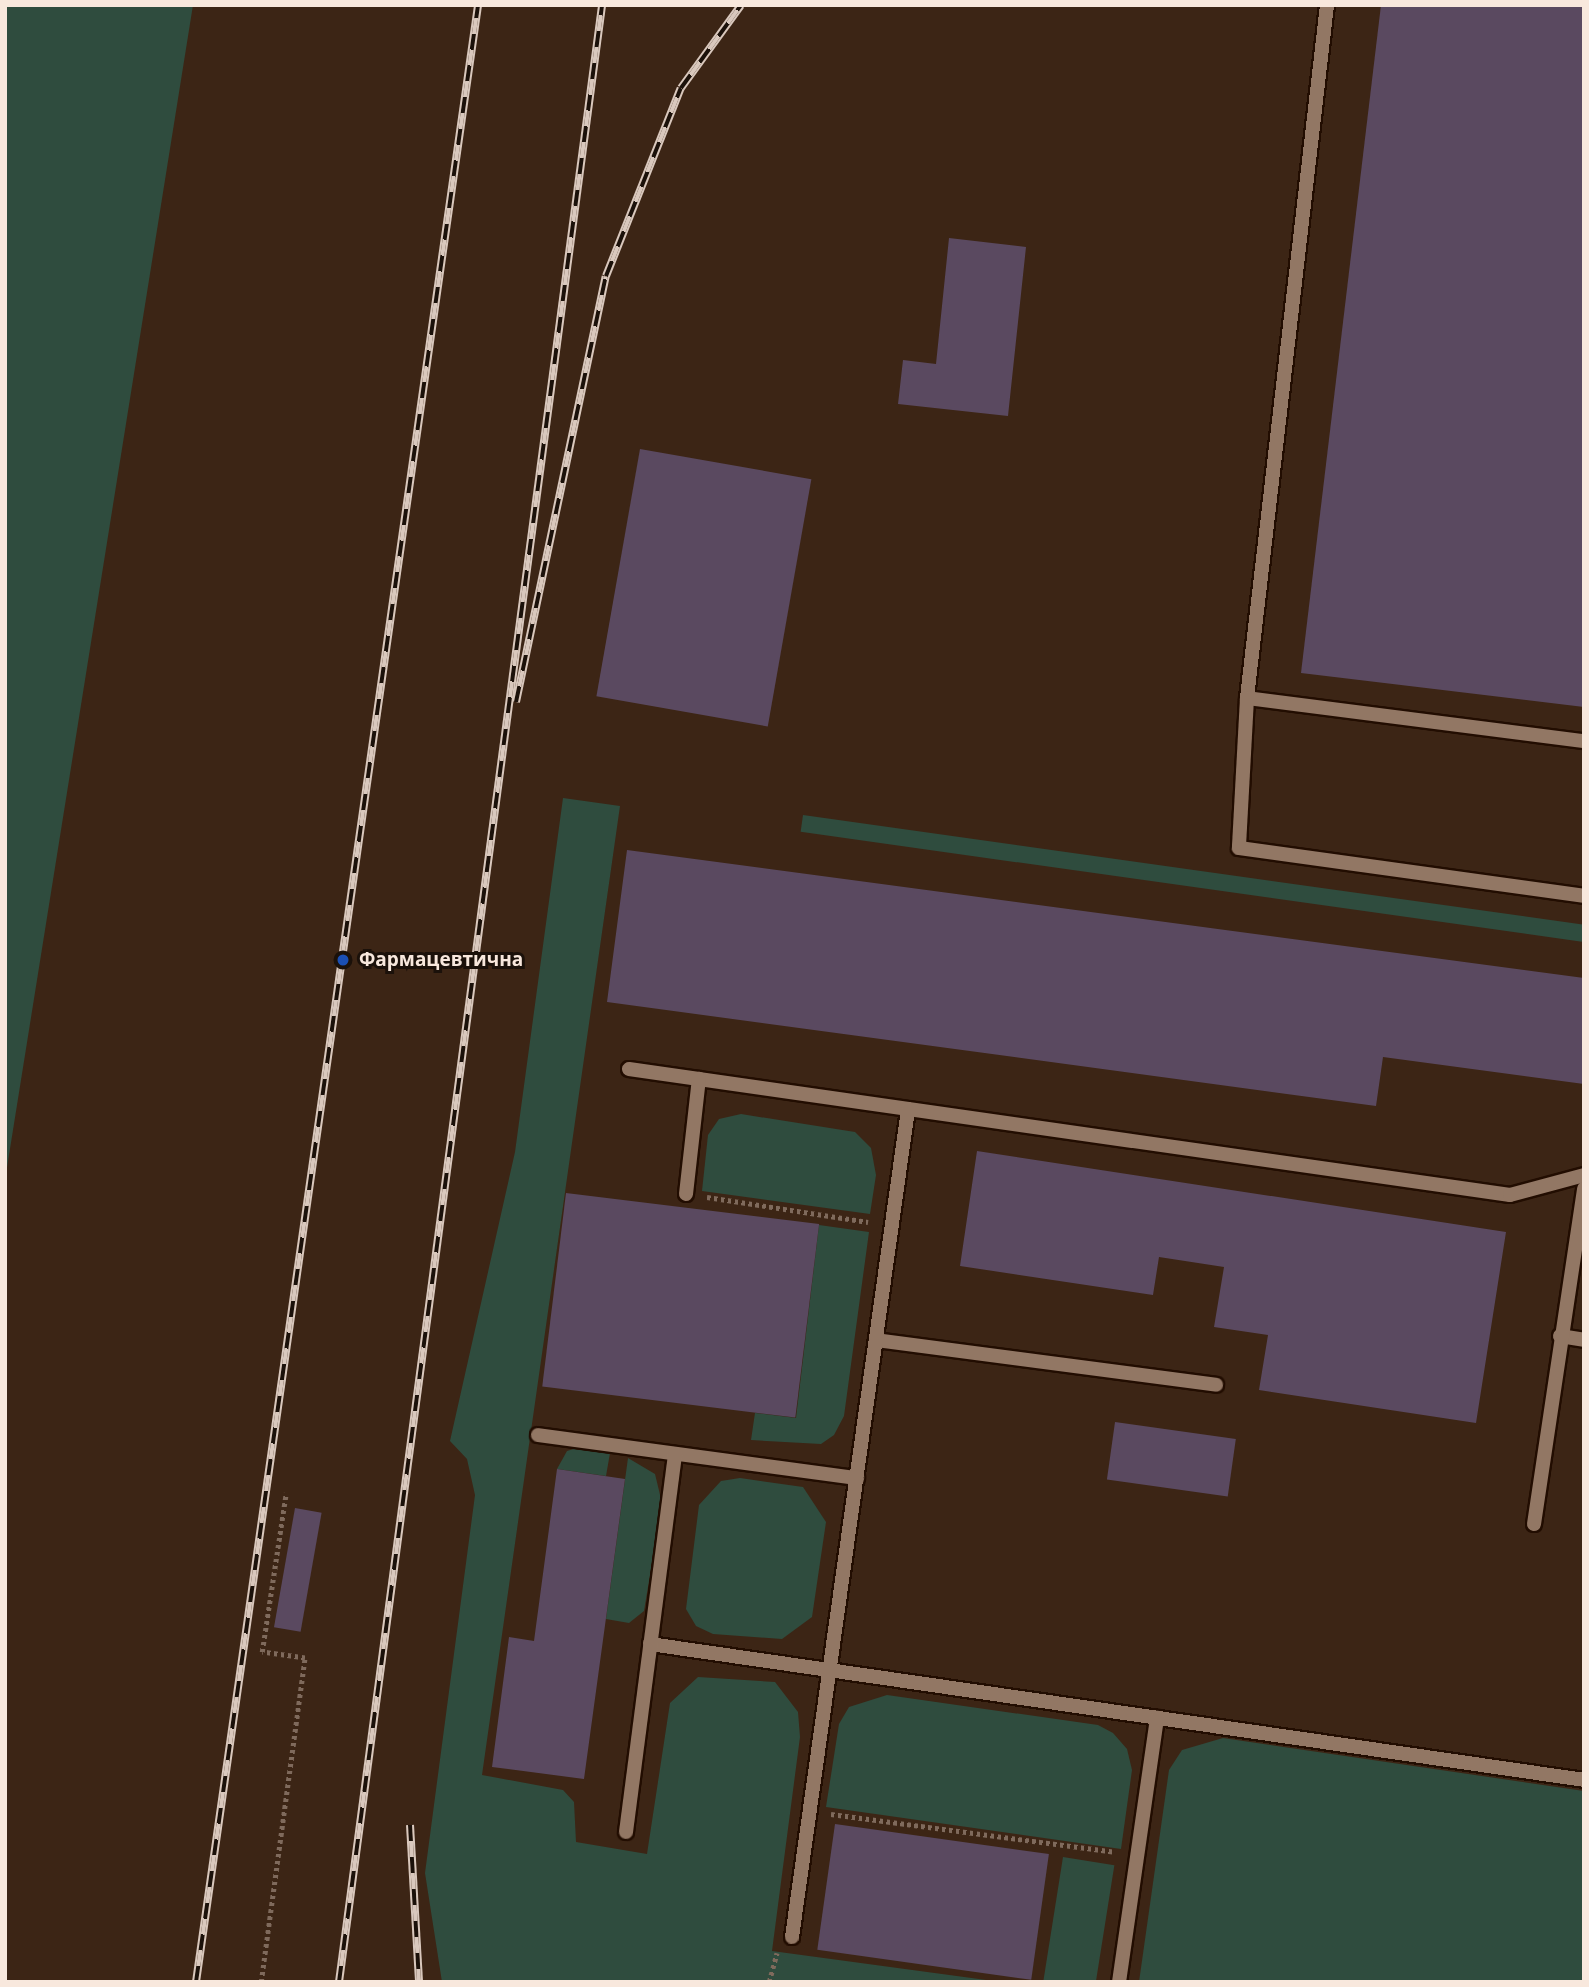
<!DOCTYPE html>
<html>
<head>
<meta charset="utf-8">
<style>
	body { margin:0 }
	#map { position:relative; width:1589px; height:1987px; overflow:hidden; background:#3c2515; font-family:"Open Sans",sans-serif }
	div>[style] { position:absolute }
	.green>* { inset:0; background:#2f4c3e; transform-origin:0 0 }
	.building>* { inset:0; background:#5a4960; transform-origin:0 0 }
	.path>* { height:4.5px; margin-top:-2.25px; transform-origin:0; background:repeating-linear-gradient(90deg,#7f6a5c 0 3.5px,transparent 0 7px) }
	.roads { filter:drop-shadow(2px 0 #220d01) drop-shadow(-2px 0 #220d01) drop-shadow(0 2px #220d01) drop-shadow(0 -2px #220d01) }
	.service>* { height:14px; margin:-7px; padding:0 7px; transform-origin:7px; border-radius:7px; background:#927764 }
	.rail>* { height:8px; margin-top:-4px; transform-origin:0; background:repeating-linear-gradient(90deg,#1b110a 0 16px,#d9c8bd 0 32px); box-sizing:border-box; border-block:2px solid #d9c8bd }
	.dots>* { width:19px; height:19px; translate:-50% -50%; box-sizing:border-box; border:4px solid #1b110a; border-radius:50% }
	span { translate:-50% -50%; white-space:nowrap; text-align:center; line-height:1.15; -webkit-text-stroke:6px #1b110a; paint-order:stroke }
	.poi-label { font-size:19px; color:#f8e8dd; font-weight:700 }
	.left { translate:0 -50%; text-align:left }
	.frame { position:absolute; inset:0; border:7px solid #f8e8dd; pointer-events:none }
</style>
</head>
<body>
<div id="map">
	<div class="green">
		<i style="clip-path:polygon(5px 5px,193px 5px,5px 1180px)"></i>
		<i style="clip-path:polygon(563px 798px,620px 806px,482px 1775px,563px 1790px,574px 1802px,576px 1842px,647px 1854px,670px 1703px,698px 1677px,775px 1682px,798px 1712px,800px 1737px,772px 1951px,1001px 1982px,442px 1982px,425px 1873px,475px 1495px,467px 1459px,450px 1441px,515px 1152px)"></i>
		<i style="left:803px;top:815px;width:789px;height:17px;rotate:8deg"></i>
		<i style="clip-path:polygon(741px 1114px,855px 1132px,871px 1148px,876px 1175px,870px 1214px,702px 1191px,708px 1135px,719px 1119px)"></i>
		<i style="clip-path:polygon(819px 1225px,869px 1232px,844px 1416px,834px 1435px,821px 1444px,751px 1440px,755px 1413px,796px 1418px)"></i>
		<i style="clip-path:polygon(577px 1448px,610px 1453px,606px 1476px,557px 1469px,567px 1451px)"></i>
		<i style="clip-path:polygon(628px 1458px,655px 1474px,662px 1503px,644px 1611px,629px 1623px,606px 1619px)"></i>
		<i style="clip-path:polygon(740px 1478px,803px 1487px,826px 1522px,812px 1617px,782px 1639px,713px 1634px,696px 1626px,686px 1609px,699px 1505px,721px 1481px)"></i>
		<i style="clip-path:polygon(887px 1695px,1098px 1725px,1113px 1733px,1127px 1749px,1132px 1770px,1121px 1849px,826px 1807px,839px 1724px,849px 1707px)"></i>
		<i style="clip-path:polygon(1223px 1738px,1584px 1791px,1584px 1982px,1139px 1982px,1169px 1770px,1182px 1750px)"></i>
		<i style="left:1063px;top:1857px;width:52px;height:126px;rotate:9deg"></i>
	</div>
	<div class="building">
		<i style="clip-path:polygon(1381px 5px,1584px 5px,1584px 707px,1301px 673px)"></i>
		<i style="clip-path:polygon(949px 238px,1026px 247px,1008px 416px,898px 404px,903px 360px,936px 364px)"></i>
		<i style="left:640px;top:449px;width:174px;height:251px;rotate:10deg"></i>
		<i style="clip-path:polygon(627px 850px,1584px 978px,1584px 1084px,1383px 1057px,1376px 1106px,607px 1002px)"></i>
		<i style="clip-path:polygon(977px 1151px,1506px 1232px,1476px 1423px,1259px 1390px,1268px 1335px,1214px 1327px,1224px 1267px,1159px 1257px,1153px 1295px,960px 1266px)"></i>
		<i style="left:566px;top:1193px;width:255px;height:195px;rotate:7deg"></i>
		<i style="left:1115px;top:1422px;width:122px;height:58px;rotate:8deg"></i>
		<i style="clip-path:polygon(557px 1469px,625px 1479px,584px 1779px,492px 1767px,509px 1637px,534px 1641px)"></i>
		<i style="left:295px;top:1508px;width:27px;height:121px;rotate:10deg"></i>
		<i style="left:835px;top:1824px;width:216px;height:127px;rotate:8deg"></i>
	</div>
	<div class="path">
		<i style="left:707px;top:1197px;width:163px;rotate:8.8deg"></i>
		<i style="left:831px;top:1814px;width:286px;rotate:7.6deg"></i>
		<i style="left:261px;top:1982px;width:327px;rotate:-82.3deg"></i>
		<i style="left:305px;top:1658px;width:43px;rotate:-172.1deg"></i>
		<i style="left:262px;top:1652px;width:161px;rotate:-81.4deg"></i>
		<i style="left:769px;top:1982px;width:30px;rotate:-75deg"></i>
	</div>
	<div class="roads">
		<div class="service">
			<i style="left:1327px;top:5px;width:698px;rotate:96.59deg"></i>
			<i style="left:1247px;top:698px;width:340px;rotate:7.3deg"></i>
			<i style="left:1247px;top:698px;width:150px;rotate:93.1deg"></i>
			<i style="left:1239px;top:848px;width:348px;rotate:7.9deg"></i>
			<i style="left:629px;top:1069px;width:890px;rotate:8.14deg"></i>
			<i style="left:1510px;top:1195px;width:77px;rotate:-15.1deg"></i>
			<i style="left:686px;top:1194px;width:116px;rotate:-83.6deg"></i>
			<i style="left:1560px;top:1336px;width:24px;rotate:9deg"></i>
			<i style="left:876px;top:1340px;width:343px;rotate:7.5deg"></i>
			<i style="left:538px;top:1435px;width:322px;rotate:7.7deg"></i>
			<i style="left:1534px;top:1524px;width:339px;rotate:-81.5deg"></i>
			<i style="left:650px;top:1644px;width:944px;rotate:8.28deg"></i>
			<i style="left:626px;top:1832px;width:381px;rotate:-82.6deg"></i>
			<i style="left:792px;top:1937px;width:836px;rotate:-82.02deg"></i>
			<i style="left:1119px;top:1982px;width:267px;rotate:-81.8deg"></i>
		</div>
	</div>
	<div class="rail">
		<i style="left:516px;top:702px;width:435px;rotate:-78.1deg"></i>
		<i style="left:606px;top:276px;width:202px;rotate:-68.3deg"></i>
		<i style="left:681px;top:88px;width:102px;rotate:-54.1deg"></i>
		<i style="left:410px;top:1825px;width:157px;rotate:86.7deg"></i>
		<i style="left:196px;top:1982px;width:1997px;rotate:-81.88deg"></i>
		<i style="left:339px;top:1982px;width:1994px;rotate:-82.42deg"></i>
	</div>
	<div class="dots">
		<i style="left:343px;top:960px;background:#1a4fb4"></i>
	</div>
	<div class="poi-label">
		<span class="left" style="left:359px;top:960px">Фармацевтична</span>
	</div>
	<div class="frame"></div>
</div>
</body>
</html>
